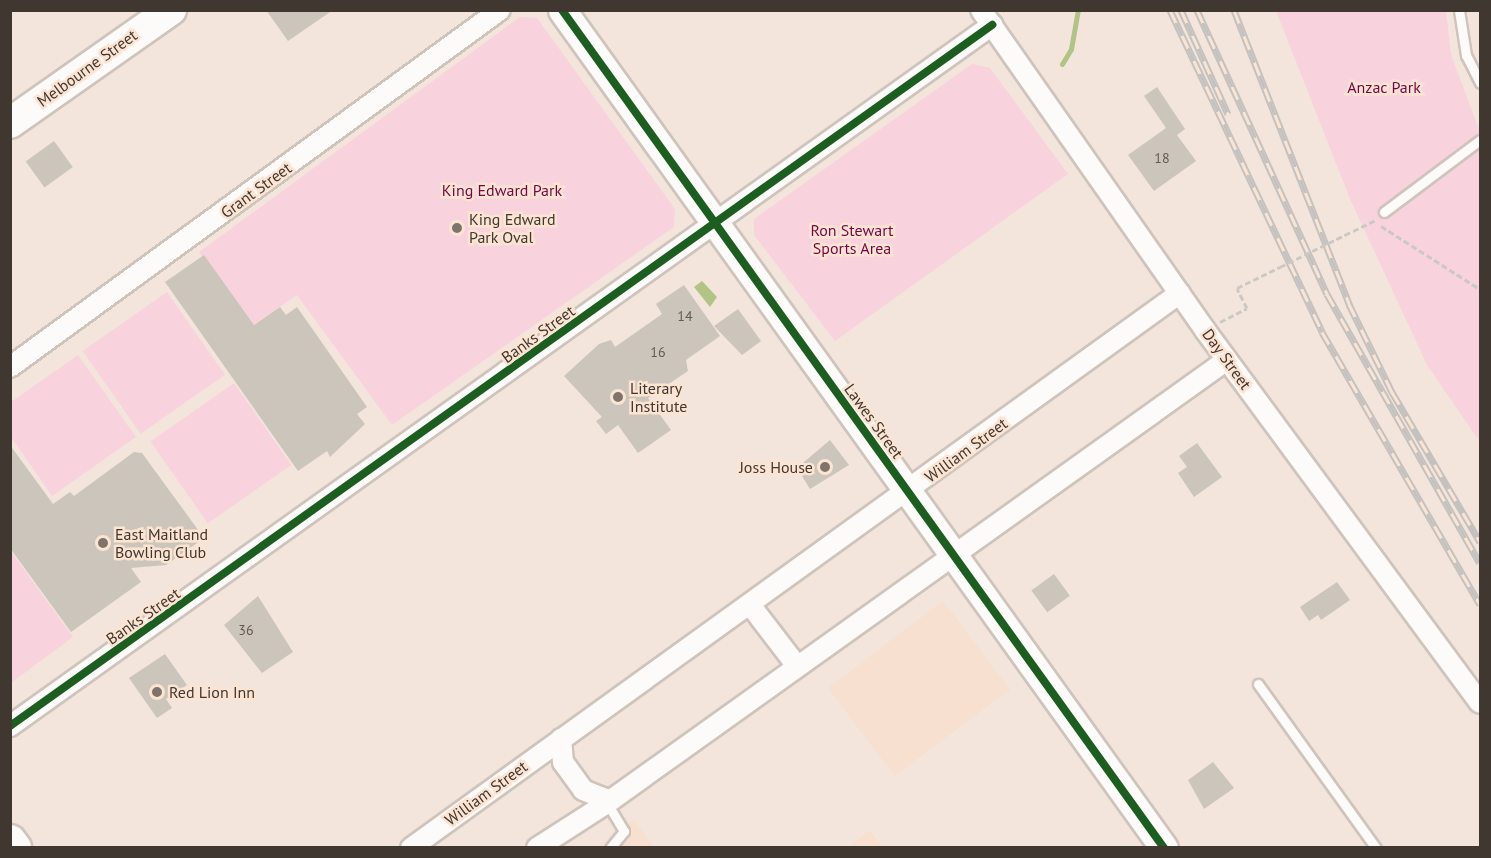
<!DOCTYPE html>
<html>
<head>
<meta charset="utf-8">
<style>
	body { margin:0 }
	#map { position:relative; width:1491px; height:858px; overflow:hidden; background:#f3e5dc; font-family:"PT Sans",sans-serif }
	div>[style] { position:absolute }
	.built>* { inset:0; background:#f7e0cf; transform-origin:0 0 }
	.green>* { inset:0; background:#f8d3dd; transform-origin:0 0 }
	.water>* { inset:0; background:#b2c485 }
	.stream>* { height:5px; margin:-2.5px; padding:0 2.5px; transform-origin:2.5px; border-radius:2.5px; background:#b2c485 }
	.building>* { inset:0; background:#ccc5bc; transform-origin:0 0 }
	.path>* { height:3px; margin-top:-1.5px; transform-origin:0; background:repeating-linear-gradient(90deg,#ccc8c4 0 6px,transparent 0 9px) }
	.roads { filter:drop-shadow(2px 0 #cec4bc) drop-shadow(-2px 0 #cec4bc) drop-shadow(0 2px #cec4bc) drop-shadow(0 -2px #cec4bc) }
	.service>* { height:9px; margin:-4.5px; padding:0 4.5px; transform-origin:4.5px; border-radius:4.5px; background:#fdfbfa }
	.minor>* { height:20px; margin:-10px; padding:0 10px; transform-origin:10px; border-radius:10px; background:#fdfbfa }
	.secondary>* { height:27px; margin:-13.5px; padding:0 13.5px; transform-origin:13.5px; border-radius:13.5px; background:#fdfbfa }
	.primary>* { height:30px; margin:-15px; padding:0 15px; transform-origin:15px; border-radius:15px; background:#fdfbfa }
	.trunk>* { height:32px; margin:-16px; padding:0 16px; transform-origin:16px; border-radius:16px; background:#fdfbfa }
	.rail>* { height:7px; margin-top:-3.5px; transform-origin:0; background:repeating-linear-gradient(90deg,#fce4d3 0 14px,#c4c1bf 0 28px); box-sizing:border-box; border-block:2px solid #c4c1bf }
	.path-bridge>* { height:3px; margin-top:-1.5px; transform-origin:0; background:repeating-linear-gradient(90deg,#ccc8c4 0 6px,transparent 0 9px) }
	.cycleway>* { height:8px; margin:-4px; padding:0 4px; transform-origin:4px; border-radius:4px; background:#1b5e20 }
	.dots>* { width:16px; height:16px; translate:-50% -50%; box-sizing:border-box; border:3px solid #fce4d3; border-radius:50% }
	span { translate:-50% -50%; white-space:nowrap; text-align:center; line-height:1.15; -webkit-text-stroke:5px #fce4d3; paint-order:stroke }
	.number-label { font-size:14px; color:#635a53 }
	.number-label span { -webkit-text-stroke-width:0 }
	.street-label { font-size:16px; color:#403730 }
	.park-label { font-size:16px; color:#730548 }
	.poi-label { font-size:16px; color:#403730 }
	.left { translate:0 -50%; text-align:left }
	.right { translate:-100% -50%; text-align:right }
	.frame { position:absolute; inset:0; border:12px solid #403730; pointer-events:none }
</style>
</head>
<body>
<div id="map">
	<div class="built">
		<i style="left:943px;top:601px;width:111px;height:144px;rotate:53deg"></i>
		<i style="clip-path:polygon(634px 820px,654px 847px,595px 848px)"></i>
		<i style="clip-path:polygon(870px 830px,883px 847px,853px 847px,851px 844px)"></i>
	</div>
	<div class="green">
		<i style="clip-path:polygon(1276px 11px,1446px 11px,1451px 54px,1480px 132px,1480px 442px,1427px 365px,1350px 199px)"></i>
		<i style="clip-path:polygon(520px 17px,537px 18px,675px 209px,674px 227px,392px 425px,297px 295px,252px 326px,199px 252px)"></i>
		<i style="clip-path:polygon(972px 64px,990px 68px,1068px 174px,835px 341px,754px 235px,754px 219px)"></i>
		<i style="left:167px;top:292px;width:101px;height:103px;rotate:55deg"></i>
		<i style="clip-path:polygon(78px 355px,136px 437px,52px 496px,11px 437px,11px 402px)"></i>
		<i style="left:234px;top:383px;width:100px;height:102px;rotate:55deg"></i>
		<i style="clip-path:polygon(10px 550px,73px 637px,11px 683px,10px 683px)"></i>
	</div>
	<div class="water">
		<i style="clip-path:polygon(702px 281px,717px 297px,710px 307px,694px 287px)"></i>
	</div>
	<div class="stream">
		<i style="left:1062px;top:64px;width:17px;rotate:-59deg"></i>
		<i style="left:1071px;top:49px;width:40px;rotate:-80deg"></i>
	</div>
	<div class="building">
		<i style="clip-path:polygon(266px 10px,333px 10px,288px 41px)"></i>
		<i style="clip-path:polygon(1157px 87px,1185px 129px,1177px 135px,1196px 161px,1154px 191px,1128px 155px,1166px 128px,1144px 96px)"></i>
		<i style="left:54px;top:141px;width:32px;height:35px;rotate:54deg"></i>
		<i style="clip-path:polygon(204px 255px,254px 325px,280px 307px,286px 315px,297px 307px,367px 407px,357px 414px,365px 424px,330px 457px,327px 451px,298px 471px,165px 282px)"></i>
		<i style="clip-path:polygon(684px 285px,720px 336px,686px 360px,688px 371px,648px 398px,671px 430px,638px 453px,618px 425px,606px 434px,596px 421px,602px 417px,564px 376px,599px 344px,611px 340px,615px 347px,662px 314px,656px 304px)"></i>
		<i style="clip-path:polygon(738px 309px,761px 341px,742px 355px,714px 326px)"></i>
		<i style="clip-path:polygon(830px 440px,849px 465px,810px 489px,797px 468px)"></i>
		<i style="clip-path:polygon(1197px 443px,1222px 477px,1194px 497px,1178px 473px,1187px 467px,1179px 456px)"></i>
		<i style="clip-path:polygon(10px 445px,53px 504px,70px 492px,74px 496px,134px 452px,142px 453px,204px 538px,166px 565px,131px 568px,141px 582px,71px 632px,10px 548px)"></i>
		<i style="left:1054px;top:574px;width:27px;height:28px;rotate:54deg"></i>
		<i style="clip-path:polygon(1337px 582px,1350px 600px,1321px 620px,1318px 615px,1309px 621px,1300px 607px)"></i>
		<i style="clip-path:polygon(258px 596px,293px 652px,262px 673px,224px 625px)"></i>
		<i style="clip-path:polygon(165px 654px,187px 685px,166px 699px,172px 708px,157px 718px,129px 678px)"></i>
		<i style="clip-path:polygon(1213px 762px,1234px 788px,1204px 809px,1188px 780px)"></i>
	</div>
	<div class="path">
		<i style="left:1381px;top:226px;width:117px;rotate:32.5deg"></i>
		<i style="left:1353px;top:231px;width:25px;rotate:-26deg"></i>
		<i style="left:1220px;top:322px;width:30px;rotate:-27deg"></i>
		<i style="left:1247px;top:308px;width:22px;rotate:-117deg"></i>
		<i style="left:1237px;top:288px;width:48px;rotate:-26deg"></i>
	</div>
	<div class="roads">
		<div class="service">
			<i style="left:1459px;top:10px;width:46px;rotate:81.2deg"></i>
			<i style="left:1466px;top:55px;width:31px;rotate:63deg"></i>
			<i style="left:1384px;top:212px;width:120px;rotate:-36.9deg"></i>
			<i style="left:1258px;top:684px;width:202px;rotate:54.3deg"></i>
			<i style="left:607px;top:803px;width:33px;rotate:59deg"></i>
			<i style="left:624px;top:831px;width:22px;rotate:129deg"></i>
		</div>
		<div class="minor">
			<i style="left:981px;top:10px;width:391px;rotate:55deg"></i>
			<i style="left:1205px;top:330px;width:463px;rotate:53.6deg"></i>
			<i style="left:10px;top:367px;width:606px;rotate:-36.08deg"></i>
			<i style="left:751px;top:606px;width:76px;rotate:52.5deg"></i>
			<i style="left:10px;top:726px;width:1207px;rotate:-35.52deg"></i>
			<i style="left:561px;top:739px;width:23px;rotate:85deg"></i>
			<i style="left:563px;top:762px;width:34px;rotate:54deg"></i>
			<i style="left:583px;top:790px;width:29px;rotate:22deg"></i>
			<i style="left:411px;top:848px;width:948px;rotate:-35.82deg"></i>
			<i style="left:537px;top:848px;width:83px;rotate:-32.7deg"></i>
			<i style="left:607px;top:803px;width:762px;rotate:-35.55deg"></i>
		</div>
		<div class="secondary">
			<i style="left:562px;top:10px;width:1032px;rotate:54.31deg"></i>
		</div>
		<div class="primary">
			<i style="left:10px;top:123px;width:197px;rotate:-35.1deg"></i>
		</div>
		<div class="trunk">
			<i style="left:10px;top:841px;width:9px;rotate:54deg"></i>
		</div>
	</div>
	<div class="rail">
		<i style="left:1170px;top:10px;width:356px;rotate:64.7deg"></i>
		<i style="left:1322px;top:332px;width:315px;rotate:59.9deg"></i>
		<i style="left:1181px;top:10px;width:114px;rotate:65.7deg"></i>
		<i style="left:1197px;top:10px;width:312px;rotate:65.4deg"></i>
		<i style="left:1327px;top:294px;width:309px;rotate:60.4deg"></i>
		<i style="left:1234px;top:10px;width:316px;rotate:68.6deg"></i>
		<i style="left:1349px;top:304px;width:98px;rotate:64deg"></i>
		<i style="left:1392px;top:392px;width:174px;rotate:59.6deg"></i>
	</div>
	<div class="path-bridge">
		<i style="left:1280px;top:267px;width:81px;rotate:-26.3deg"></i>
	</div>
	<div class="cycleway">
		<i style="left:562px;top:10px;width:1032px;rotate:54.31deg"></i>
		<i style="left:10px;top:726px;width:1207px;rotate:-35.52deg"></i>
	</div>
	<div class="dots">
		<i style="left:457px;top:228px;background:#7f746c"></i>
		<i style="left:618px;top:397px;background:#7f746c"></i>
		<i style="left:825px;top:467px;background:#7f746c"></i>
		<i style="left:103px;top:543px;background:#7f746c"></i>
		<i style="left:157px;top:692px;background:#7f746c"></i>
	</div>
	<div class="number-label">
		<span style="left:1162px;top:158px">18</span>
		<span style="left:685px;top:316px">14</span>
		<span style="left:658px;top:352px">16</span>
		<span style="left:246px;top:630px">36</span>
	</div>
	<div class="street-label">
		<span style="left:87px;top:68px;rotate:-36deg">Melbourne Street</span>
		<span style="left:256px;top:190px;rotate:-36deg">Grant Street</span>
		<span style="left:538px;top:334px;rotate:-36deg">Banks Street</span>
		<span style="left:1227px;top:359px;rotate:54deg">Day Street</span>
		<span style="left:874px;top:421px;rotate:54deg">Lawes Street</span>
		<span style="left:966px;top:450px;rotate:-36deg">William Street</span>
		<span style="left:143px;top:616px;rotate:-35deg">Banks Street</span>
		<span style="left:486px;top:793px;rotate:-36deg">William Street</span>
	</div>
	<div class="park-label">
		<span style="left:1384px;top:87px">Anzac Park</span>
		<span style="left:502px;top:190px">King Edward Park</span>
		<span style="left:852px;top:239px">Ron Stewart<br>Sports Area</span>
	</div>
	<div class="poi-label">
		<span class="left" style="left:469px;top:228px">King Edward<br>Park Oval</span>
		<span class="left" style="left:630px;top:397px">Literary<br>Institute</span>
		<span class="right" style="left:813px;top:467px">Joss House</span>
		<span class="left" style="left:115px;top:543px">East Maitland<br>Bowling Club</span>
		<span class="left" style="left:169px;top:692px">Red Lion Inn</span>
	</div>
	<div class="frame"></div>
</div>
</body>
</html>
